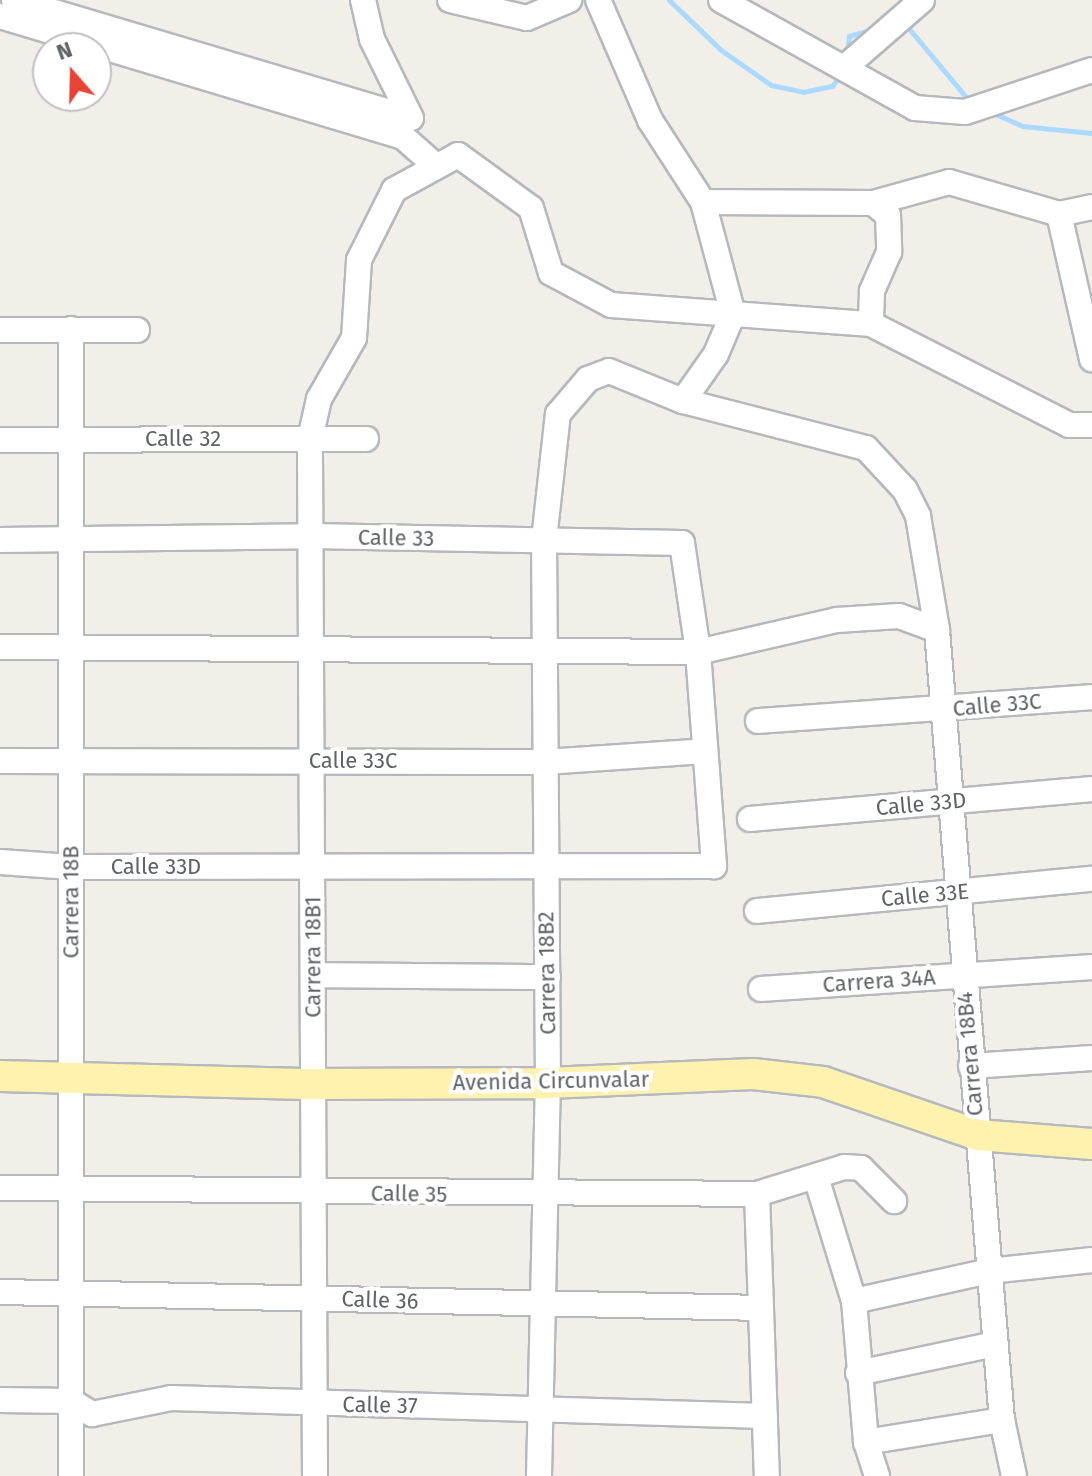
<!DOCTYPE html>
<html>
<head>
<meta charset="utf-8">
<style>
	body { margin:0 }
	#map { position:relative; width:1092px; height:1476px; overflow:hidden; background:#f1efe8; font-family:"Fira Sans",sans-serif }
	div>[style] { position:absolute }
	.stream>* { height:5px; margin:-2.5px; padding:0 2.5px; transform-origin:2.5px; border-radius:2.5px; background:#aadaff }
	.roads { filter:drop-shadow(2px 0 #b5b8bc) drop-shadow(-2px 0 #b5b8bc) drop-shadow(0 2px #b5b8bc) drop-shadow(0 -2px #b5b8bc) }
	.minor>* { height:24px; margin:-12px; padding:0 12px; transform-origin:12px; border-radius:12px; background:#fff }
	.major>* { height:30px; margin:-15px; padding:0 15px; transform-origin:15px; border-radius:15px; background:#fff2af }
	span { translate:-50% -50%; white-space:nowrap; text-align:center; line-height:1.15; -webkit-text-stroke:8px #fff; paint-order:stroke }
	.street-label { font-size:22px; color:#5f6368 }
	.north { position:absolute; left:32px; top:32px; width:80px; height:80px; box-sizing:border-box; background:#fff; border:2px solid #bfc1c3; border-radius:50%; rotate:340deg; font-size:22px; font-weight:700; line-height:32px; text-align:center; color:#5f6368 }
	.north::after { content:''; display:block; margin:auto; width:28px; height:36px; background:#ea4335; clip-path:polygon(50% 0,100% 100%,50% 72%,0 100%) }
</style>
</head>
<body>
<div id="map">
	<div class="stream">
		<i style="left:669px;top:0;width:72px;rotate:43.9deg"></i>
		<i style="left:721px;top:50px;width:61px;rotate:35deg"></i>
		<i style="left:771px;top:85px;width:33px;rotate:12deg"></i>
		<i style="left:803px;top:92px;width:30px;rotate:-12deg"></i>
		<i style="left:832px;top:86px;width:15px;rotate:-53deg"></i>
		<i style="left:906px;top:25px;width:102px;rotate:50.2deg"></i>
		<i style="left:847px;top:53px;width:17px;rotate:-83deg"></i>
		<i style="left:849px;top:36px;width:25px;rotate:-16deg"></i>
		<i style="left:991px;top:112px;width:34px;rotate:24deg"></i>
		<i style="left:1022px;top:126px;width:70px;rotate:5.7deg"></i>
	</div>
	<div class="roads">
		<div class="minor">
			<i style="left:14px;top:0;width:414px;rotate:16.6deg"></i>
			<i style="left:411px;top:118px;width:88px;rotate:-116.3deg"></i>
			<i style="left:372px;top:39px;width:40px;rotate:-103deg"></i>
			<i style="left:450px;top:0;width:79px;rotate:13.2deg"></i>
			<i style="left:527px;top:18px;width:46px;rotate:-23.2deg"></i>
			<i style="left:721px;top:0;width:222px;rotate:29.1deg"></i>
			<i style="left:915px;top:108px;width:50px;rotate:4.6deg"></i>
			<i style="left:965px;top:112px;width:134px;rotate:-18.3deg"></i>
			<i style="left:0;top:16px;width:421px;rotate:16.7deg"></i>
			<i style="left:403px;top:137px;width:44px;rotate:41.3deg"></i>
			<i style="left:845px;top:67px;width:102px;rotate:-41deg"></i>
			<i style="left:703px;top:202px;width:170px;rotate:0.3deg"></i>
			<i style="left:873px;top:203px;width:19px;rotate:39deg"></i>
			<i style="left:888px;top:215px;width:37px;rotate:88deg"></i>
			<i style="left:889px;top:252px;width:43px;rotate:113.6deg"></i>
			<i style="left:872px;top:291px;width:33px;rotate:92deg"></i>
			<i style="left:873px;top:203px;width:79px;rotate:-15.4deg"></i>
			<i style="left:949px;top:182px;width:115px;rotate:16.2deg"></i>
			<i style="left:1059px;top:214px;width:34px;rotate:-12deg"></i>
			<i style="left:1059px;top:214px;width:149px;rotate:77.2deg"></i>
			<i style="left:0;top:330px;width:137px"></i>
			<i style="left:683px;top:401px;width:189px;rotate:14.4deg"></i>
			<i style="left:866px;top:448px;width:57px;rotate:47.1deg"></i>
			<i style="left:905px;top:490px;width:29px;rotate:63deg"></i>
			<i style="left:918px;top:516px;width:116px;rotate:80.5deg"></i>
			<i style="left:937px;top:630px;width:793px;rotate:85.3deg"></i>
			<i style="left:1002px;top:1420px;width:57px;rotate:77.9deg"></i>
			<i style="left:0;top:440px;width:366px;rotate:-0.2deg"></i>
			<i style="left:0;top:540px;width:311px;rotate:-0.7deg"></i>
			<i style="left:311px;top:536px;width:371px;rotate:1.1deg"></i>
			<i style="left:682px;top:543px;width:110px;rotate:81.6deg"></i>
			<i style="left:698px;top:652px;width:215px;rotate:85.7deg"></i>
			<i style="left:714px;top:866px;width:643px;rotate:179.91deg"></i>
			<i style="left:71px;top:867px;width:71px;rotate:-176deg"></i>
			<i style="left:0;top:647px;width:698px;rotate:0.41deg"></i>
			<i style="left:698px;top:652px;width:143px;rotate:-13deg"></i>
			<i style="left:837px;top:620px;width:62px;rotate:-3.7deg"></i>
			<i style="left:899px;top:616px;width:40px;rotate:20.2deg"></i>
			<i style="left:758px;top:721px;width:335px;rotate:-4.1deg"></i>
			<i style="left:0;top:761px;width:545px;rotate:0.11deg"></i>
			<i style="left:545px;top:762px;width:160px;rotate:-3.9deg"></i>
			<i style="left:750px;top:819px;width:343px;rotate:-5deg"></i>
			<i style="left:757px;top:911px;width:337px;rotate:-5.5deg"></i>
			<i style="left:313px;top:975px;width:235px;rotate:0.5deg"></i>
			<i style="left:761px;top:989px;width:332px;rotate:-3.8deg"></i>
			<i style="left:971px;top:1066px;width:121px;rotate:-3.8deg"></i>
			<i style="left:816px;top:1177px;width:130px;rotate:73deg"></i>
			<i style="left:854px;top:1301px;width:142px;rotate:85.1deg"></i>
			<i style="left:866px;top:1442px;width:36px;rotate:72deg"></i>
			<i style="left:0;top:1188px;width:757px;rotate:0.45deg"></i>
			<i style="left:757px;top:1194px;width:91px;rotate:-17.2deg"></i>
			<i style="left:844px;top:1167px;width:17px;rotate:3deg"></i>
			<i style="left:861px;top:1168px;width:47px;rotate:45deg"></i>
			<i style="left:757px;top:1194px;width:282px;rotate:88deg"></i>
			<i style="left:0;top:1292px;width:761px;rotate:1.2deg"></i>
			<i style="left:854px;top:1301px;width:138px;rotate:-12.5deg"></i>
			<i style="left:989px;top:1271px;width:104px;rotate:-6.1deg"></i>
			<i style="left:858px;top:1373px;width:140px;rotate:-12deg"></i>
			<i style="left:0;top:1400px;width:71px;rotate:0.8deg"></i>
			<i style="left:71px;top:1401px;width:25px;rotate:32deg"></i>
			<i style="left:92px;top:1414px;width:81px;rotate:-11.4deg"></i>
			<i style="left:171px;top:1398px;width:594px;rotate:1.74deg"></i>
			<i style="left:866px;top:1442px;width:138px;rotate:-9.2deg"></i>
			<i style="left:71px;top:1476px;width:1147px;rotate:-90deg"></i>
			<i style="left:315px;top:1476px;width:1037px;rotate:-90.28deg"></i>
			<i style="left:310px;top:439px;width:41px;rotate:-77.3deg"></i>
			<i style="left:319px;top:399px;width:70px;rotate:-60.2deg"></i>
			<i style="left:354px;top:338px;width:78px;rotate:-86.3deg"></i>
			<i style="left:359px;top:260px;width:78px;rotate:-63.4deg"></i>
			<i style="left:394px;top:190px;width:73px;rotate:-28.7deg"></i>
			<i style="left:458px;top:155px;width:90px;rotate:36deg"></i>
			<i style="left:531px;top:208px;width:68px;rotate:72.9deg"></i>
			<i style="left:551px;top:273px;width:68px;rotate:28.1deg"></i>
			<i style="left:611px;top:305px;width:261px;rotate:4.2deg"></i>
			<i style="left:871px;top:324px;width:222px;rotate:27deg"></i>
			<i style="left:1069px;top:425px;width:23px"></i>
			<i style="left:539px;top:1476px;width:393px;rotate:-88.7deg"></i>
			<i style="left:548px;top:1083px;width:543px;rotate:-90.42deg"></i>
			<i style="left:544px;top:540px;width:127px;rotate:-83.7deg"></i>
			<i style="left:558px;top:414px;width:46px;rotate:-49.4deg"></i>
			<i style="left:588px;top:379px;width:22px;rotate:-21deg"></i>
			<i style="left:609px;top:371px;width:80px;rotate:22.1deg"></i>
			<i style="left:683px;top:401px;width:57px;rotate:-54.9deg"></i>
			<i style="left:716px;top:354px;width:43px;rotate:-67deg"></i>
			<i style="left:733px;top:314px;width:116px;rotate:-105deg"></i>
			<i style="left:703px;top:202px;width:98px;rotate:-122.9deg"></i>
			<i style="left:650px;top:120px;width:131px;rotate:-113.4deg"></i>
		</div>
		<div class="major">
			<i style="left:0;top:1076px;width:313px;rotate:1.5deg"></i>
			<i style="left:313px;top:1084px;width:235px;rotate:-0.2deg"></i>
			<i style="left:548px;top:1083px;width:205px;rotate:-2.5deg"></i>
			<i style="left:753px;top:1074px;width:70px;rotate:6.5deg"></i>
			<i style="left:823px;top:1082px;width:164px;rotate:18.9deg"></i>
			<i style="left:978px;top:1135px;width:114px;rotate:4.5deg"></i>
		</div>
	</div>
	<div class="street-label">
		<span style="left:183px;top:439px">Calle 32</span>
		<span style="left:396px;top:538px;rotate:1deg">Calle 33</span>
		<span style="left:997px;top:705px;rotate:-5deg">Calle 33C</span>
		<span style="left:353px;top:761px">Calle 33C</span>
		<span style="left:921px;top:804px;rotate:-5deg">Calle 33D</span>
		<span style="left:156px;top:867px">Calle 33D</span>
		<span style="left:925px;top:895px;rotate:-5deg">Calle 33E</span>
		<span style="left:71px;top:902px;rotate:-90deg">Carrera 18B</span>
		<span style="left:313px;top:957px;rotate:-90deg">Carrera 18B1</span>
		<span style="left:547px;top:973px;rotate:-91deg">Carrera 18B2</span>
		<span style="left:879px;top:981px;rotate:-4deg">Carrera 34A</span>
		<span style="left:970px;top:1054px;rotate:-95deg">Carrera 18B4</span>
		<span style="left:551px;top:1081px;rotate:-1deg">Avenida Circunvalar</span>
		<span style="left:409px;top:1194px;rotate:1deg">Calle 35</span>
		<span style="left:380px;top:1300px;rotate:2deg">Calle 36</span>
		<span style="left:380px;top:1405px;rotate:1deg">Calle 37</span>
	</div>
	<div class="north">N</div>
</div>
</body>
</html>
